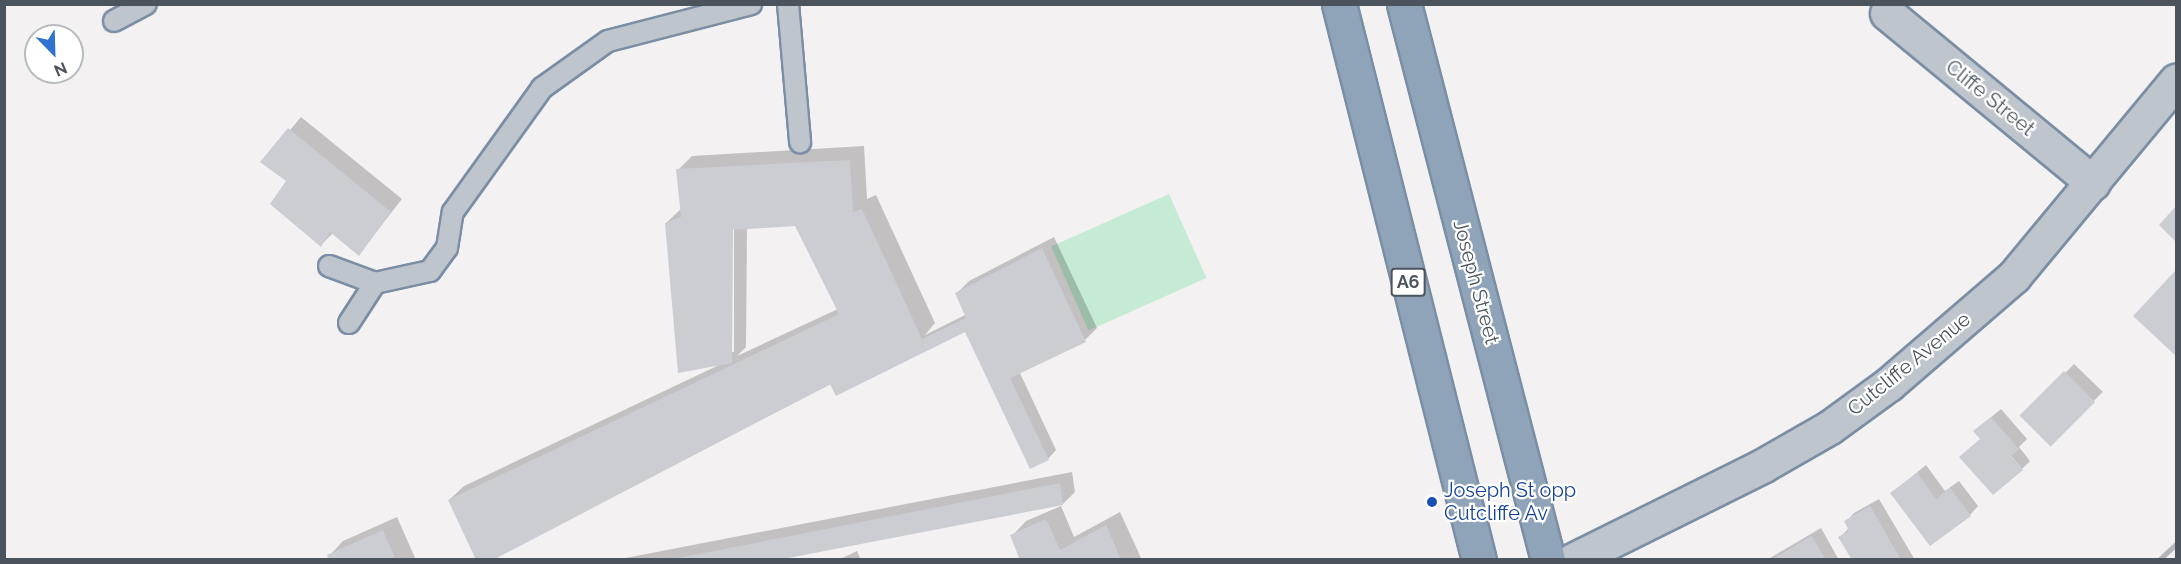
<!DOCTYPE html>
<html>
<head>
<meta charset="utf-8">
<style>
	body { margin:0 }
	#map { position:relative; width:2181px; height:564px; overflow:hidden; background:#f3f1f1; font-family:Raleway,sans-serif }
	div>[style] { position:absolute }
	.green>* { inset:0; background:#c6ebd5; transform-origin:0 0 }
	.shadow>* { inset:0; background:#0003; transform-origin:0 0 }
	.building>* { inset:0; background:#cccdd3; transform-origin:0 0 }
	.roads { filter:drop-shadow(2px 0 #7a8ea5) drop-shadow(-2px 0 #7a8ea5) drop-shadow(0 2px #7a8ea5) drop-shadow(0 -2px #7a8ea5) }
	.lane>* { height:20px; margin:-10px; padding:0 10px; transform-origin:10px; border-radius:10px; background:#bfc5cc }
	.street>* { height:33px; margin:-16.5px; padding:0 16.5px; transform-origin:16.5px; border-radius:16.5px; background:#bfc5cc }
	.highway>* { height:33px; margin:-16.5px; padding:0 16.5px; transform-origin:16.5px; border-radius:16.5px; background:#8fa3b9 }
	.rail>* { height:4.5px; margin:-2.25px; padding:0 2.25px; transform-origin:2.25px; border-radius:2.25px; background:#b4b6ba }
	.dots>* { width:16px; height:16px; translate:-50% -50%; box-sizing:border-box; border:3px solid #fff; border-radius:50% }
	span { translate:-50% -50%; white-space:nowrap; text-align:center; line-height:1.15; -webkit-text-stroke:4.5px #fff; paint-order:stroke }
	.shield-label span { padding:2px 4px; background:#fff; border:2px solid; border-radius:4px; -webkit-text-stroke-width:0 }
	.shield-label { font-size:18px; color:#4b545c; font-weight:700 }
	.street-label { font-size:20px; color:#4b545c }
	.transit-label { font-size:20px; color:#164399 }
	.left { translate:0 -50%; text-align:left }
	.frame { position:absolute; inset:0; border:6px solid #4b545c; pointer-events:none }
	.north { position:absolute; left:24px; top:24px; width:60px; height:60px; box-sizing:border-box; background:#fff; border:2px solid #b7bbbe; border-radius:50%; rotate:157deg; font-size:16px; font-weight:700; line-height:24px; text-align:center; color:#4b545c }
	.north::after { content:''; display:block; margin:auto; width:21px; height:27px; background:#2f72cf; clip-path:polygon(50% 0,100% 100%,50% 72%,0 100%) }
</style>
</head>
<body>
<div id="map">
	<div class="green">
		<i style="left:1169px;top:194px;width:92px;height:129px;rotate:66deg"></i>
	</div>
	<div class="shadow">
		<i style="clip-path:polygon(301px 117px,402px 199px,359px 254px,333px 233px,321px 245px,288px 181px,263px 162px)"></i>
		<i style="clip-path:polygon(evenodd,864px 146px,867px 199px,876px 195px,935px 323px,925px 335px,967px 314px,957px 293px,969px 281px,1054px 237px,1097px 328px,1085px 340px,1019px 371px,1056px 450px,1048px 459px,966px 330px,831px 384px,490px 560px,449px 500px,464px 486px,719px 365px,666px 223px,682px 208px,678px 170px,692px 156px,864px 146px,731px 223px,734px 223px,734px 352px,731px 352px,731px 223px,864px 146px,796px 225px,838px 309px,737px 356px,746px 347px,747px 228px,796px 225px)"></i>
		<i style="clip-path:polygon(2176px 272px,2176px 354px,2135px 316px)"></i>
		<i style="left:2074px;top:364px;width:40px;height:74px;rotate:44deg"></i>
		<i style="clip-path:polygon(2001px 409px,2027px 439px,2019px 447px,2030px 461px,2022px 469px,1984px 423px)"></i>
		<i style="clip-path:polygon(1926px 465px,1945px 491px,1959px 481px,1978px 506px,1970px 515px,1892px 493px)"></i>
		<i style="clip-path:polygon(1072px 472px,1075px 492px,1063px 504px,770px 560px,615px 560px)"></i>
		<i style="clip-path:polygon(1879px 499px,1915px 560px,1853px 560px,1840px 537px,1849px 528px,1846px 522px,1854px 513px)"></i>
		<i style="clip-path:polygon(1061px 506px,1074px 537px,1120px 512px,1142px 560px,1022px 560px,1012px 536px,1026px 521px)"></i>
		<i style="clip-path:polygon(397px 517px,416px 560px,331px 560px,329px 556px,343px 541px)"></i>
		<i style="clip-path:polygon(1821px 528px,1839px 560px,1768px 560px,1770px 558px)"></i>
		<i style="clip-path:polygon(857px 551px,861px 560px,838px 560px)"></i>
	</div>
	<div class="building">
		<i style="clip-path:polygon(288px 128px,391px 212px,359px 256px,330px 232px,321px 247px,270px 204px,286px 181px,260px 162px)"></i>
		<i style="clip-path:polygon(850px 160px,853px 212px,862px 209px,922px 339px,966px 318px,955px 293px,1042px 248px,1086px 342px,1010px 378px,1049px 460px,1030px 469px,965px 332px,836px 396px,830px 384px,493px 560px,476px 560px,448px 500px,839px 314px,795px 226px,733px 230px,732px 363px,678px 373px,665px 223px,681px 217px,676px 169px)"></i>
		<i style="clip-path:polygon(2176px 206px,2176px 242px,2159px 225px)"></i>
		<i style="clip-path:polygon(2175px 271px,2176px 272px,2176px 356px,2133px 316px)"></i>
		<i style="left:2064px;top:371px;width:44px;height:63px;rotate:45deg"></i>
		<i style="clip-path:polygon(1991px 417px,2019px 449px,2011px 456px,2023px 470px,1993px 495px,1959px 457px,1980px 439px,1973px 431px)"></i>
		<i style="clip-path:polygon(1917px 473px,1936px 499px,1950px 488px,1971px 516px,1930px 546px,1890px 493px)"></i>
		<i style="clip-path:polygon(1060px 483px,1063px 505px,778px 560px,668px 560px)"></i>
		<i style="clip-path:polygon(1870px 506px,1901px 560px,1852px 560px,1838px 537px,1849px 531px,1844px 521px)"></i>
		<i style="clip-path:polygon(1046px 519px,1060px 550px,1106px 525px,1121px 560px,1020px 560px,1010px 535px)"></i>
		<i style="clip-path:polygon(383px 530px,396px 560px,329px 560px,327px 555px)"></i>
		<i style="clip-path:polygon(1812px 536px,1826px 560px,1771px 560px)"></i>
	</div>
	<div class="roads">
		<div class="lane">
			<i style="left:788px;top:4px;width:139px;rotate:85deg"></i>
			<i style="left:114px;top:21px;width:36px;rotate:-28deg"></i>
			<i style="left:329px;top:266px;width:49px;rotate:20.3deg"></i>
			<i style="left:349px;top:323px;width:48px;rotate:-57deg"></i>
			<i style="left:375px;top:283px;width:56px;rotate:-12.3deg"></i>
			<i style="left:430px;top:271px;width:29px;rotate:-54deg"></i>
			<i style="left:447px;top:248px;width:36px;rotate:-81deg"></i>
			<i style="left:453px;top:212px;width:153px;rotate:-54.3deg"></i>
			<i style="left:542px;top:88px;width:81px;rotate:-35.5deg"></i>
			<i style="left:608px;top:41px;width:148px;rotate:-14.5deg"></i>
		</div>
		<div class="street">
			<i style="left:1887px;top:13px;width:267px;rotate:39.5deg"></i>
			<i style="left:1573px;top:560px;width:211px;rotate:-26.4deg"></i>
			<i style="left:1762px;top:466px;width:78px;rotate:-29.8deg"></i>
			<i style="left:1830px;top:427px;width:73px;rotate:-36.1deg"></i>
			<i style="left:1889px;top:384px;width:165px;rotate:-40.8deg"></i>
			<i style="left:2014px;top:276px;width:254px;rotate:-50.3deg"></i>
		</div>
		<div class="highway">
			<i style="left:1339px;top:4px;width:573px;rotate:75.87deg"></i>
			<i style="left:1404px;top:4px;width:574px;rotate:75.48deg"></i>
		</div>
	</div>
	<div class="rail">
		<i style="left:2159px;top:560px;width:23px;rotate:-43deg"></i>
	</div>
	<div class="dots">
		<i style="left:1432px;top:502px;background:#1a4fb4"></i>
	</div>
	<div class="shield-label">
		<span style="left:1408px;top:282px">A6</span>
	</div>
	<div class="street-label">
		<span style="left:1990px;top:98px;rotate:39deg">Cliffe Street</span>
		<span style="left:1476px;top:282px;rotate:75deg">Joseph Street</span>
		<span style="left:1909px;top:364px;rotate:-39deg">Cutcliffe Avenue</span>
	</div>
	<div class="transit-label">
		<span class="left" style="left:1444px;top:502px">Joseph St opp<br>Cutcliffe Av</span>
	</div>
	<div class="frame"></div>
	<div class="north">N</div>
</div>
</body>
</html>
